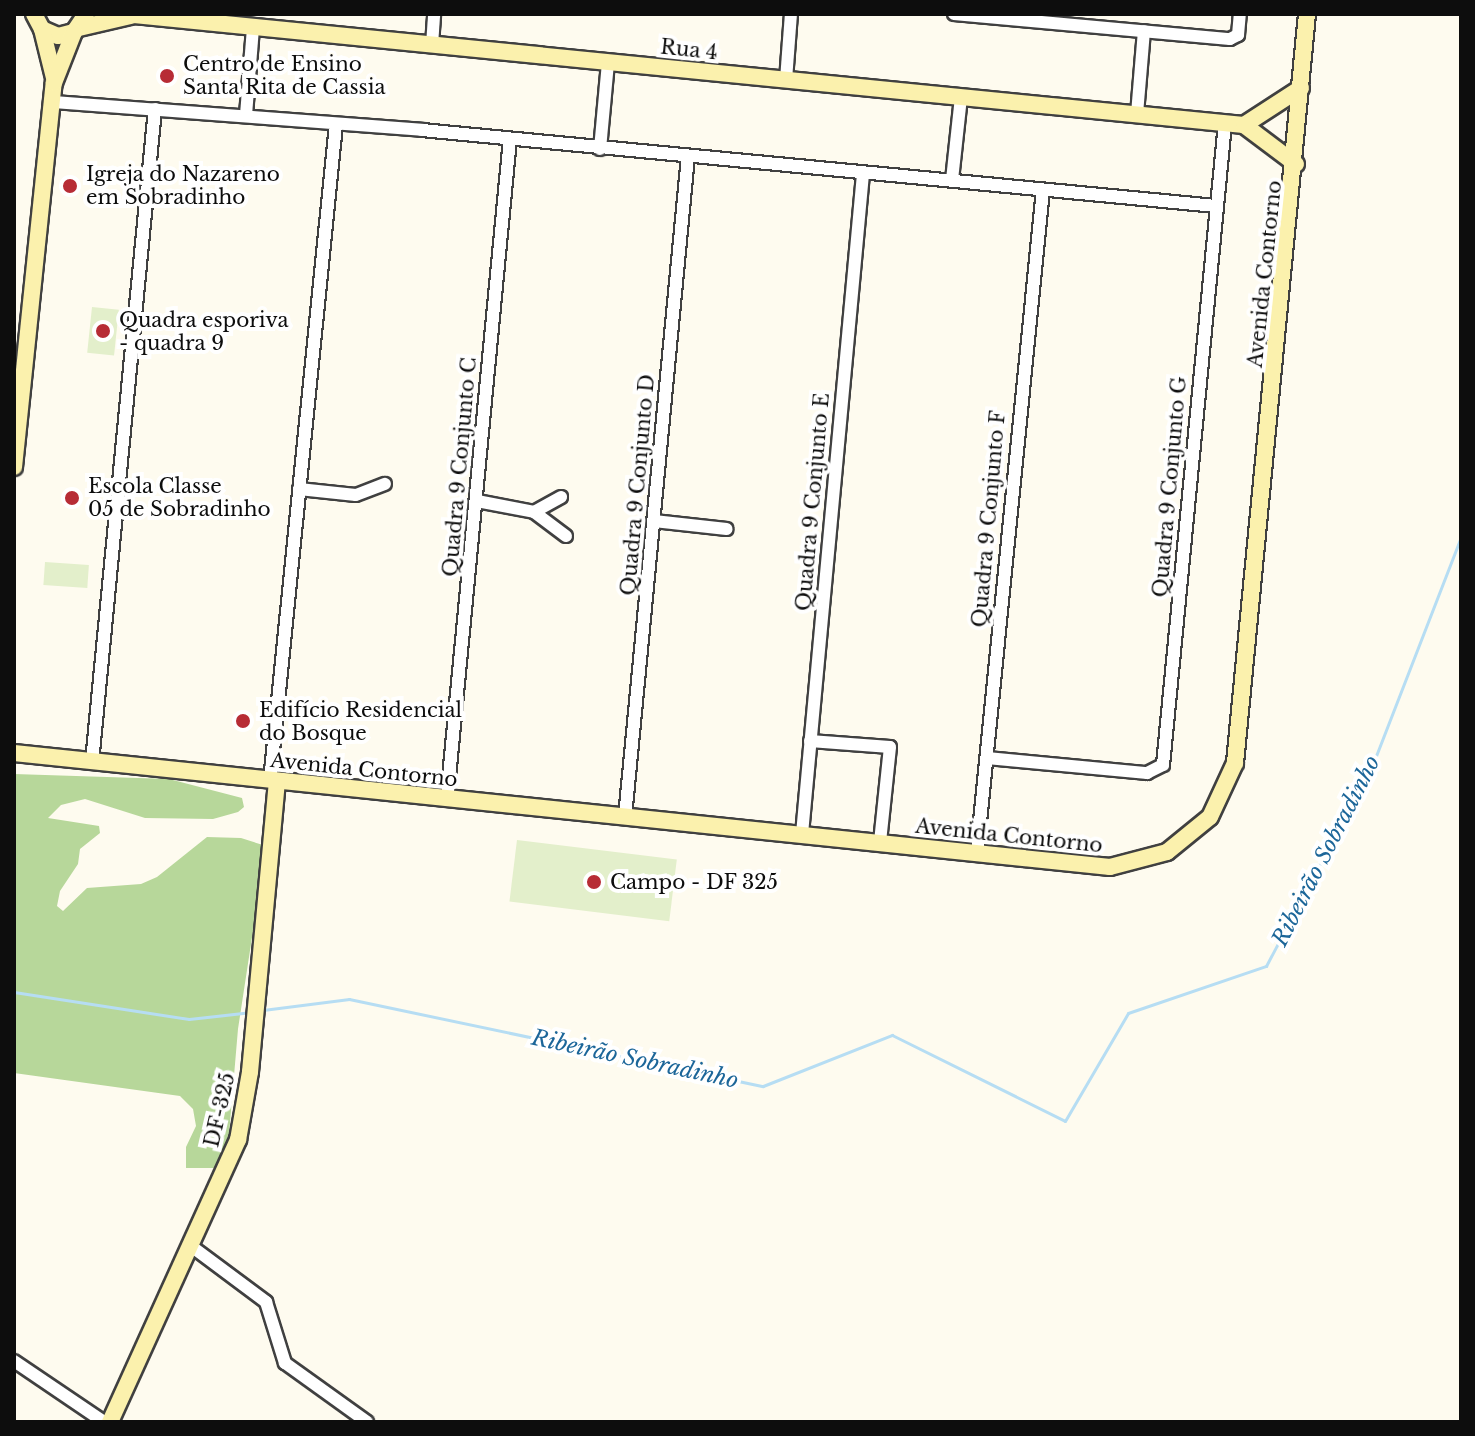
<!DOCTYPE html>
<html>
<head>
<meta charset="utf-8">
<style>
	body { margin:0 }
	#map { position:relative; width:1475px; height:1436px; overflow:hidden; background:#fefbef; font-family:"Libre Baskerville",serif }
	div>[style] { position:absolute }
	.forest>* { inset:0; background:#b7d79a }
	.pitch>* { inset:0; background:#e3efcb; transform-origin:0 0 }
	.stream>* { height:3px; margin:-1.5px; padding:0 1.5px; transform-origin:1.5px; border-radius:1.5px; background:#b6ddf3 }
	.roads { filter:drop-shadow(2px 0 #404040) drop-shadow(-2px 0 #404040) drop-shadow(0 2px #404040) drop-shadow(0 -2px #404040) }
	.street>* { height:12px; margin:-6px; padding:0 6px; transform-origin:6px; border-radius:6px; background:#fff }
	.secondary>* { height:16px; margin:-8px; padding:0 8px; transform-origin:8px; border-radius:8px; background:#fbf1ad }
	.dots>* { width:22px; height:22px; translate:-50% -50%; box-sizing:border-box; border:4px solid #fff; border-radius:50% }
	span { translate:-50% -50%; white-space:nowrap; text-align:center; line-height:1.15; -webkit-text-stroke:8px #fff; paint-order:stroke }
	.street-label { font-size:20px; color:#0d0d0d }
	.poi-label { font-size:20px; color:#0d0d0d }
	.left { translate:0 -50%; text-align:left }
	.water-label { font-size:22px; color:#1c6699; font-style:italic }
	.frame { position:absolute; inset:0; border:16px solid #0d0d0d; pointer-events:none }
</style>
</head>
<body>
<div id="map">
	<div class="forest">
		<i style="clip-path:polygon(14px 774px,169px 779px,242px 798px,244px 807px,238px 812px,213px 819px,145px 818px,85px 799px,61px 805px,48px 818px,99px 826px,100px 833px,80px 849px,78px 864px,60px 891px,57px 906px,63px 911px,87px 888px,141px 884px,157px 877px,207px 837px,241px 838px,266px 846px,238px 1029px,228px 1146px,217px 1168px,186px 1168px,186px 1147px,196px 1126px,193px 1109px,180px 1096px,14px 1073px)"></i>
	</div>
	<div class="pitch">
		<i style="left:92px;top:307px;width:27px;height:46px;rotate:6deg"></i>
		<i style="left:45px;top:562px;width:44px;height:23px;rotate:4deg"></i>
		<i style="left:517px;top:840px;width:161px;height:62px;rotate:7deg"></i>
	</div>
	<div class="stream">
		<i style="left:14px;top:992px;width:177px;rotate:8.8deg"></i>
		<i style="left:189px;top:1019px;width:63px;rotate:-6.3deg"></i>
		<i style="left:263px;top:1010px;width:87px;rotate:-7.3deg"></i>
		<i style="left:349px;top:999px;width:423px;rotate:11.9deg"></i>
		<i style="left:763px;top:1086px;width:139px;rotate:-21.6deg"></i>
		<i style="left:892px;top:1035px;width:193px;rotate:26.4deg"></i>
		<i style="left:1065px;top:1121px;width:125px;rotate:-59.7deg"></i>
		<i style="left:1128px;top:1013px;width:146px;rotate:-18.8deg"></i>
		<i style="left:1266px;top:966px;width:232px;rotate:-62.2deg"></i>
		<i style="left:1374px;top:761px;width:240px;rotate:-68.8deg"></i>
	</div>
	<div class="roads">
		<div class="street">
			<i style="left:954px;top:14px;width:277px;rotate:5.2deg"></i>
			<i style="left:1230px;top:39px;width:9px;rotate:-27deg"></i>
			<i style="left:1238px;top:35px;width:21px;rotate:-85deg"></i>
			<i style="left:432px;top:45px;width:31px;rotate:-86deg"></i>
			<i style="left:786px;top:80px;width:66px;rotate:-85.7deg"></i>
			<i style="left:53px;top:102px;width:370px;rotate:4.3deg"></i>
			<i style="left:422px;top:130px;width:798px;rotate:5.47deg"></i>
			<i style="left:1137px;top:114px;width:83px;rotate:-85.2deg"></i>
			<i style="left:246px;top:115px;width:87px;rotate:-85.4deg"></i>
			<i style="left:600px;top:149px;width:87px;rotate:-84.7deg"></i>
			<i style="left:952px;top:180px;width:83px;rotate:-83.8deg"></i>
			<i style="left:299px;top:489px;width:57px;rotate:6deg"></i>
			<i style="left:356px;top:495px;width:31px;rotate:-21deg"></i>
			<i style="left:477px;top:501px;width:58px;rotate:10.9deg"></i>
			<i style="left:534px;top:512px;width:40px;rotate:37deg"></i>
			<i style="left:534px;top:512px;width:31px;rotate:-29deg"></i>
			<i style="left:654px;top:521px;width:73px;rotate:6.3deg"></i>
			<i style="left:810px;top:741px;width:80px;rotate:4.3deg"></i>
			<i style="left:890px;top:747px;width:96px;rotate:96deg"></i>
			<i style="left:987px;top:758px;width:161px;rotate:5.4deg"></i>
			<i style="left:1147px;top:773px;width:18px;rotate:-27deg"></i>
			<i style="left:1163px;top:765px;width:645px;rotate:-84.48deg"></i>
			<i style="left:92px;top:762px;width:656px;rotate:-84.49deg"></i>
			<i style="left:270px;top:781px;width:660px;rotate:-84.26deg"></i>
			<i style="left:447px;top:798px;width:662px;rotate:-84.54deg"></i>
			<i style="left:625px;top:817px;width:663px;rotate:-84.55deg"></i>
			<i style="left:802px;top:834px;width:663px;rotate:-84.72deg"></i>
			<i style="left:977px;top:852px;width:665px;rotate:-84.31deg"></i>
			<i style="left:191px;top:1246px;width:94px;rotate:36.7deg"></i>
			<i style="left:266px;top:1302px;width:64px;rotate:72.7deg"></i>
			<i style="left:285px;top:1363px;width:101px;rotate:35.7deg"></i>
			<i style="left:14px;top:1361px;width:109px;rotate:34.1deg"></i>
		</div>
		<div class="secondary">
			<i style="left:34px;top:14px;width:17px;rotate:62deg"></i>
			<i style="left:42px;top:29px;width:17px;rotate:24deg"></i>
			<i style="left:58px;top:36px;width:16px;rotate:-14deg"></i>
			<i style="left:74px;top:32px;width:22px;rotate:-56deg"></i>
			<i style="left:124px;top:14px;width:1125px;rotate:5.66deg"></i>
			<i style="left:1244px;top:125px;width:65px;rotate:36.9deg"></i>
			<i style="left:79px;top:28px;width:53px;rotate:-13deg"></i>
			<i style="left:42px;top:29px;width:50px;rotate:76.2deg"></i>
			<i style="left:1244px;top:125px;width:68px;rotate:-33deg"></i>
			<i style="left:14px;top:467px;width:386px;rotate:-84.1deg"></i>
			<i style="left:54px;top:83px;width:55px;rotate:-68.6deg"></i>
			<i style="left:14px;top:753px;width:1102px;rotate:5.94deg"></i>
			<i style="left:1110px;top:867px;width:59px;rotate:-14.7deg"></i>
			<i style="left:1167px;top:852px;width:55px;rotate:-39.1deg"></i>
			<i style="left:1210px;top:817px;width:60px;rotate:-65.2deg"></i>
			<i style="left:1235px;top:763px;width:752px;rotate:-84.51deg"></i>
			<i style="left:110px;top:1422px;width:310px;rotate:-65.6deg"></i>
			<i style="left:238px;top:1140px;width:69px;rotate:-80deg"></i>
			<i style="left:250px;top:1072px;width:291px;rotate:-84.7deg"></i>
		</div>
	</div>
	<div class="dots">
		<i style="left:167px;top:76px;background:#b72c35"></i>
		<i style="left:70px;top:186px;background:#b72c35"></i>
		<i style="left:103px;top:331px;background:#b72c35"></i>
		<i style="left:72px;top:498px;background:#b72c35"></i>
		<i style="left:243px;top:721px;background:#b72c35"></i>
		<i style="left:594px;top:882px;background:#b72c35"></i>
	</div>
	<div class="street-label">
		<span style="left:689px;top:50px;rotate:6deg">Rua 4</span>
		<span style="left:1265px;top:274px;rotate:-84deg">Avenida Contorno</span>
		<span style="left:460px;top:467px;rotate:-85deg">Quadra 9 Conjunto C</span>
		<span style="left:638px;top:485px;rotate:-85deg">Quadra 9 Conjunto D</span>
		<span style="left:1170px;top:487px;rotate:-85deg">Quadra 9 Conjunto G</span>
		<span style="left:813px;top:502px;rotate:-85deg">Quadra 9 Conjunto E</span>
		<span style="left:989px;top:519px;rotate:-85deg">Quadra 9 Conjunto F</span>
		<span style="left:364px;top:770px;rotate:6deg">Avenida Contorno</span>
		<span style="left:1009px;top:836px;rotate:6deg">Avenida Contorno</span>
		<span style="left:220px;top:1110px;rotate:-77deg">DF-325</span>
	</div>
	<div class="poi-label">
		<span class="left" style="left:183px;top:76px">Centro de Ensino<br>Santa Rita de Cassia</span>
		<span class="left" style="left:86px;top:186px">Igreja do Nazareno<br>em Sobradinho</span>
		<span class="left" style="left:119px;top:332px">Quadra esporiva<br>- quadra 9</span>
		<span class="left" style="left:88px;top:498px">Escola Classe<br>05 de Sobradinho</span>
		<span class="left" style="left:259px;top:722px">Edifício Residencial<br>do Bosque</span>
		<span class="left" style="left:610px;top:882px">Campo - DF 325</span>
	</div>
	<div class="water-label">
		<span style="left:1326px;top:851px;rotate:-63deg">Ribeirão Sobradinho</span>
		<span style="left:635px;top:1059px;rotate:12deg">Ribeirão Sobradinho</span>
	</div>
	<div class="frame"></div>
</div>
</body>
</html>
